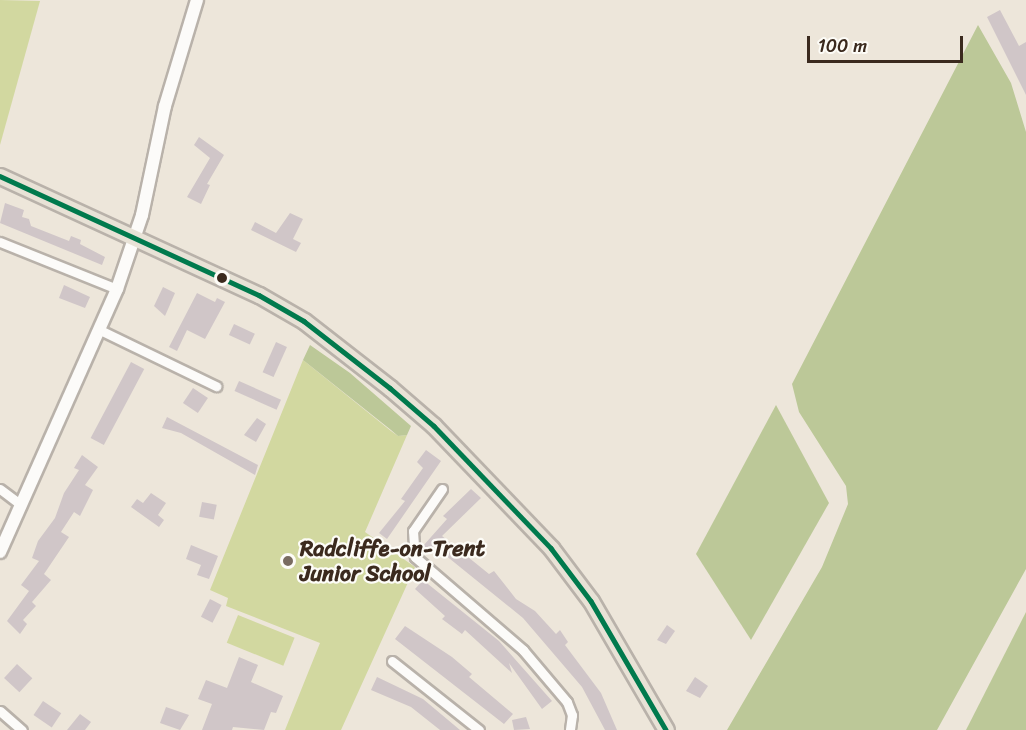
<!DOCTYPE html>
<html>
<head>
<meta charset="utf-8">
<style>
	body { margin:0 }
	#map { position:relative; width:1026px; height:730px; overflow:hidden; background:#ede6da; font-family:Sriracha,sans-serif }
	div>[style] { position:absolute }
	.green>* { inset:0; background:#d2d8a0; transform-origin:0 0 }
	.forest>* { inset:0; background:#bcc898 }
	.building>* { inset:0; background:#d0c6c8; transform-origin:0 0 }
	.roads { filter:drop-shadow(2px 0 #b9b2aa) drop-shadow(-2px 0 #b9b2aa) drop-shadow(0 2px #b9b2aa) drop-shadow(0 -2px #b9b2aa) }
	.minor>* { height:9px; margin:-4.5px; padding:0 4.5px; transform-origin:4.5px; border-radius:4.5px; background:#fcfbf9 }
	.tertiary>* { height:12px; margin:-6px; padding:0 6px; transform-origin:6px; border-radius:6px; background:#fcfbf9 }
	.trunk>* { height:15px; margin:-7.5px; padding:0 7.5px; transform-origin:7.5px; border-radius:7.5px; background:#e8e2d6 }
	.bus-1>* { height:4.5px; margin:-2.25px; padding:0 2.25px; transform-origin:2.25px; border-radius:2.25px; background:#007a4d }
	.dots>* { width:16px; height:16px; translate:-50% -50%; box-sizing:border-box; border:3px solid #fdfcf7; border-radius:50% }
	span { translate:-50% -50%; white-space:nowrap; text-align:center; line-height:1.15; -webkit-text-stroke:4.5px #fdfcf7; paint-order:stroke }
	.poi-label { font-size:22px; color:#3b2a1e; font-weight:700 }
	.left { translate:0 -50%; text-align:left }
	.scale { position:absolute; left:807px; top:36px; width:156px; height:27px; box-sizing:border-box; border:3px solid #3b2a1e; border-top:0; padding-left:8px; font-size:18px; line-height:21px; white-space:nowrap; color:#3b2a1e; -webkit-text-stroke:4px #fdfcf7; paint-order:stroke }
</style>
</head>
<body>
<div id="map">
	<div class="green">
		<i style="clip-path:polygon(0 0,40px 1px,0 145px)"></i>
		<i style="clip-path:polygon(303px 360px,391px 431px,398px 436px,407px 435px,365px 532px,415px 567px,341px 730px,285px 730px,320px 643px,226px 606px,228px 598px,210px 590px)"></i>
		<i style="left:238px;top:615px;width:61px;height:30px;rotate:22deg"></i>
	</div>
	<div class="forest">
		<i style="clip-path:polygon(978px 25px,1011px 83px,1026px 132px,1026px 569px,937px 730px,727px 730px,822px 567px,848px 504px,846px 486px,799px 412px,792px 384px)"></i>
		<i style="clip-path:polygon(310px 345px,350px 373px,411px 426px,407px 435px,398px 436px,391px 430px,303px 360px)"></i>
		<i style="clip-path:polygon(776px 405px,829px 503px,751px 640px,696px 554px)"></i>
		<i style="clip-path:polygon(1026px 612px,1026px 730px,966px 730px)"></i>
	</div>
	<div class="building">
		<i style="clip-path:polygon(1000px 10px,1019px 46px,1026px 42px,1026px 95px,987px 17px)"></i>
		<i style="clip-path:polygon(199px 137px,224px 155px,207px 184px,210px 185px,201px 204px,187px 197px,210px 158px,194px 145px)"></i>
		<i style="clip-path:polygon(5px 203px,24px 210px,22px 217px,29px 219px,31px 226px,69px 241px,71px 236px,81px 240px,80px 244px,105px 257px,102px 265px,0 223px)"></i>
		<i style="clip-path:polygon(290px 213px,303px 219px,293px 239px,301px 243px,296px 252px,251px 230px,255px 222px,276px 233px)"></i>
		<i style="clip-path:polygon(64px 285px,90px 297px,85px 308px,59px 298px)"></i>
		<i style="clip-path:polygon(163px 287px,175px 293px,165px 316px,154px 306px)"></i>
		<i style="clip-path:polygon(197px 293px,215px 302px,217px 298px,225px 302px,205px 339px,187px 330px,177px 351px,169px 347px)"></i>
		<i style="left:234px;top:324px;width:23px;height:12px;rotate:25deg"></i>
		<i style="left:276px;top:342px;width:12px;height:33px;rotate:24deg"></i>
		<i style="left:131px;top:362px;width:15px;height:86px;rotate:28deg"></i>
		<i style="left:239px;top:381px;width:46px;height:11px;rotate:24deg"></i>
		<i style="left:193px;top:388px;width:18px;height:18px;rotate:34deg"></i>
		<i style="clip-path:polygon(167px 417px,258px 465px,255px 475px,181px 433px,162px 428px)"></i>
		<i style="clip-path:polygon(257px 418px,266px 424px,256px 442px,244px 435px)"></i>
		<i style="clip-path:polygon(426px 450px,441px 461px,387px 539px,379px 533px,405px 501px,401px 499px,423px 468px,417px 462px)"></i>
		<i style="clip-path:polygon(82px 455px,98px 467px,85px 485px,93px 490px,80px 516px,74px 512px,61px 532px,69px 537px,44px 574px,51px 580px,32px 602px,36px 606px,23px 620px,27px 624px,20px 634px,7px 621px,29px 591px,21px 585px,39px 561px,32px 558px,38px 541px,55px 518px,64px 493px,79px 470px,74px 468px)"></i>
		<i style="clip-path:polygon(471px 489px,481px 498px,442px 536px,489px 574px,494px 571px,516px 599px,535px 611px,556px 634px,560px 630px,568px 642px,565px 645px,601px 693px,617px 730px,605px 730px,582px 687px,523px 618px,434px 546px,428px 551px,423px 546px,447px 519px,443px 516px)"></i>
		<i style="clip-path:polygon(151px 493px,166px 503px,158px 515px,164px 520px,159px 527px,131px 507px,137px 499px,143px 503px)"></i>
		<i style="left:202px;top:502px;width:15px;height:15px;rotate:11deg"></i>
		<i style="clip-path:polygon(191px 545px,218px 556px,209px 579px,197px 575px,201px 565px,186px 559px)"></i>
		<i style="clip-path:polygon(423px 580px,499px 641px,552px 701px,542px 709px,509px 663px,512px 673px,465px 630px,462px 634px,442px 619px,445px 616px,415px 589px)"></i>
		<i style="left:210px;top:599px;width:13px;height:20px;rotate:27deg"></i>
		<i style="clip-path:polygon(667px 625px,675px 631px,666px 644px,657px 640px)"></i>
		<i style="clip-path:polygon(405px 626px,452px 657px,472px 674px,469px 677px,513px 714px,504px 724px,395px 639px)"></i>
		<i style="clip-path:polygon(239px 657px,258px 665px,251px 682px,283px 696px,276px 713px,271px 712px,264px 730px,233px 727px,232px 730px,202px 730px,212px 704px,198px 699px,206px 680px,227px 688px)"></i>
		<i style="left:17px;top:664px;width:21px;height:19px;rotate:43deg"></i>
		<i style="clip-path:polygon(377px 677px,423px 699px,460px 730px,440px 730px,411px 707px,371px 690px)"></i>
		<i style="clip-path:polygon(695px 677px,708px 686px,700px 698px,686px 691px)"></i>
		<i style="left:43px;top:701px;width:22px;height:17px;rotate:34deg"></i>
		<i style="clip-path:polygon(166px 707px,189px 715px,180px 730px,160px 723px)"></i>
		<i style="clip-path:polygon(80px 714px,91px 722px,85px 730px,67px 730px)"></i>
		<i style="clip-path:polygon(526px 717px,530px 729px,514px 730px,512px 720px)"></i>
	</div>
	<div class="roads">
		<div class="minor">
			<i style="left:0;top:242px;width:126px;rotate:21.9deg"></i>
			<i style="left:102px;top:331px;width:127px;rotate:25.8deg"></i>
			<i style="left:0;top:489px;width:26px;rotate:37deg"></i>
			<i style="left:442px;top:489px;width:51px;rotate:124.6deg"></i>
			<i style="left:413px;top:531px;width:26px;rotate:86deg"></i>
			<i style="left:415px;top:557px;width:143px;rotate:40.7deg"></i>
			<i style="left:523px;top:650px;width:68px;rotate:49.8deg"></i>
			<i style="left:567px;top:702px;width:14px;rotate:69deg"></i>
			<i style="left:572px;top:715px;width:15px;rotate:98deg"></i>
			<i style="left:392px;top:661px;width:111px;rotate:38.4deg"></i>
			<i style="left:0;top:711px;width:29px;rotate:41deg"></i>
		</div>
		<div class="tertiary">
			<i style="left:0;top:552px;width:288px;rotate:-66deg"></i>
			<i style="left:117px;top:289px;width:78px;rotate:-71.3deg"></i>
			<i style="left:142px;top:215px;width:111px;rotate:-78.1deg"></i>
			<i style="left:165px;top:106px;width:111px;rotate:-73.2deg"></i>
		</div>
		<div class="trunk">
			<i style="left:0;top:176px;width:285px;rotate:24.7deg"></i>
			<i style="left:259px;top:295px;width:52px;rotate:30deg"></i>
			<i style="left:304px;top:321px;width:109px;rotate:37.9deg"></i>
			<i style="left:390px;top:388px;width:58px;rotate:40.8deg"></i>
			<i style="left:434px;top:426px;width:169px;rotate:46.2deg"></i>
			<i style="left:551px;top:548px;width:66px;rotate:53deg"></i>
			<i style="left:591px;top:601px;width:149px;rotate:59.8deg"></i>
		</div>
	</div>
	<div class="bus-1">
		<i style="left:0;top:176px;width:285px;rotate:24.7deg"></i>
		<i style="left:259px;top:295px;width:52px;rotate:30deg"></i>
		<i style="left:304px;top:321px;width:109px;rotate:37.9deg"></i>
		<i style="left:390px;top:388px;width:58px;rotate:40.8deg"></i>
		<i style="left:434px;top:426px;width:169px;rotate:46.2deg"></i>
		<i style="left:551px;top:548px;width:66px;rotate:53deg"></i>
		<i style="left:591px;top:601px;width:149px;rotate:59.8deg"></i>
	</div>
	<div class="dots">
		<i style="left:222px;top:278px;background:#3b2a1e"></i>
		<i style="left:288px;top:561px;background:#796c60"></i>
	</div>
	<div class="poi-label">
		<span class="left" style="left:300px;top:561px">Radcliffe-on-Trent<br>Junior School</span>
	</div>
	<div class="scale">100 m</div>
</div>
</body>
</html>
